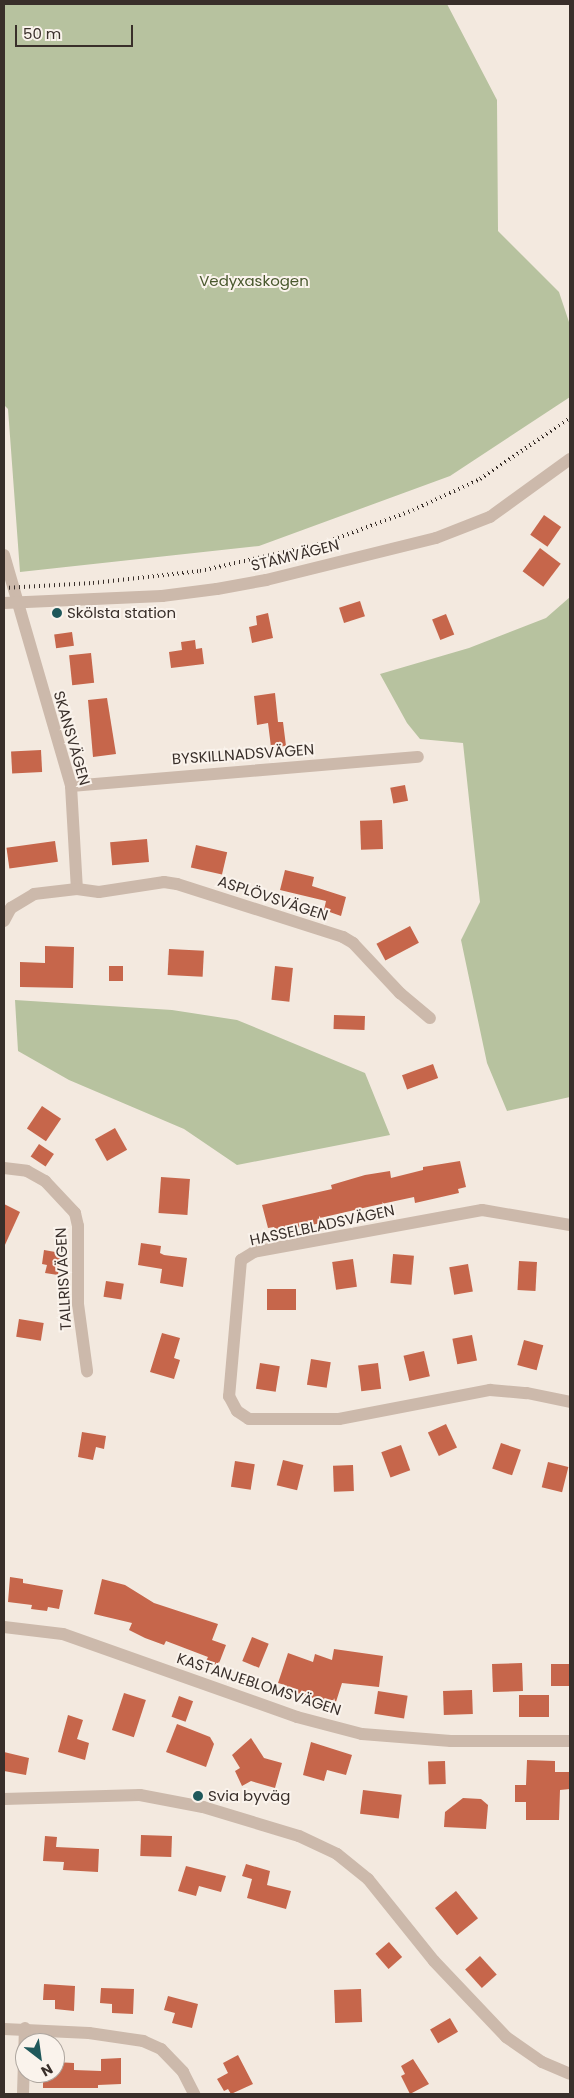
<!DOCTYPE html>
<html>
<head>
<meta charset="utf-8">
<style>
	body { margin:0 }
	#map { position:relative; width:574px; height:2098px; overflow:hidden; background:#f3e9df; font-family:Poppins,sans-serif }
	div>[style] { position:absolute }
	.green>* { inset:0; background:#b7c29f }
	.building>* { inset:0; background:#c6664b; transform-origin:0 0 }
	.minor>* { height:12px; margin:-6px; padding:0 6px; transform-origin:6px; border-radius:6px; background:#ccb9ab }
	.rail>* { height:4px; margin-top:-2px; transform-origin:0; background:repeating-linear-gradient(90deg,#392f2a 0 1px,transparent 0 5px) }
	.dots>* { width:14px; height:14px; translate:-50% -50%; box-sizing:border-box; border:2px solid #faf3ec; border-radius:50% }
	span { translate:-50% -50%; white-space:nowrap; text-align:center; line-height:1.15; -webkit-text-stroke:4px #faf3ec; paint-order:stroke }
	.park-label { font-size:15px; color:#49582e }
	.street-label { font-size:15px; color:#392f2a }
	.poi-label { font-size:15px; color:#392f2a }
	.left { translate:0 -50%; text-align:left }
	.frame { position:absolute; inset:0; border:5px solid #392f2a; pointer-events:none }
	.north { position:absolute; left:15px; top:2033px; width:50px; height:50px; box-sizing:border-box; background:#faf3ec; border:1px solid #ada59e; border-radius:50%; rotate:150deg; font-size:14px; font-weight:700; line-height:20px; text-align:center; color:#392f2a }
	.north::after { content:''; display:block; margin:auto; width:18px; height:22px; background:#1f585b; clip-path:polygon(50% 0,100% 100%,50% 72%,0 100%) }
	.scale { position:absolute; left:15px; top:25px; width:118px; height:22px; box-sizing:border-box; border:2px solid #392f2a; border-top:0; padding-left:6px; font-size:15px; line-height:18px; white-space:nowrap; color:#392f2a; -webkit-text-stroke:4px #faf3ec; paint-order:stroke }
</style>
</head>
<body>
<div id="map">
	<div class="green">
		<i style="clip-path:polygon(4px 4px,447px 4px,497px 100px,498px 231px,559px 292px,570px 325px,570px 397px,450px 476px,259px 546px,20px 572px,8px 409px,4px 405px)"></i>
		<i style="clip-path:polygon(570px 597px,570px 1097px,507px 1111px,487px 1063px,461px 940px,480px 902px,463px 743px,420px 739px,407px 723px,380px 674px,469px 648px,546px 618px)"></i>
		<i style="clip-path:polygon(15px 1000px,172px 1010px,237px 1020px,365px 1073px,390px 1135px,237px 1165px,184px 1129px,69px 1080px,18px 1051px)"></i>
	</div>
	<div class="building">
		<i style="left:544px;top:515px;width:21px;height:24px;rotate:35deg"></i>
		<i style="left:540px;top:548px;width:26px;height:29px;rotate:37deg"></i>
		<i style="left:360px;top:601px;width:16px;height:22px;rotate:72deg"></i>
		<i style="clip-path:polygon(268px 613px,273px 638px,252px 643px,249px 627px,257px 625px,256px 616px)"></i>
		<i style="left:446px;top:614px;width:22px;height:15px;rotate:68deg"></i>
		<i style="left:72px;top:632px;width:14px;height:18px;rotate:82deg"></i>
		<i style="clip-path:polygon(195px 640px,196px 649px,202px 648px,204px 664px,171px 668px,169px 652px,182px 650px,181px 642px)"></i>
		<i style="left:91px;top:653px;width:30px;height:22px;rotate:84deg"></i>
		<i style="clip-path:polygon(275px 693px,278px 722px,283px 722px,286px 746px,271px 747px,268px 723px,257px 725px,254px 696px)"></i>
		<i style="clip-path:polygon(107px 698px,116px 754px,93px 757px,88px 700px)"></i>
		<i style="left:41px;top:750px;width:22px;height:30px;rotate:87deg"></i>
		<i style="left:405px;top:785px;width:16px;height:15px;rotate:79deg"></i>
		<i style="left:382px;top:820px;width:29px;height:22px;rotate:88deg"></i>
		<i style="left:147px;top:839px;width:23px;height:37px;rotate:85deg"></i>
		<i style="left:55px;top:841px;width:21px;height:49px;rotate:82deg"></i>
		<i style="left:196px;top:845px;width:32px;height:23px;rotate:13deg"></i>
		<i style="clip-path:polygon(285px 870px,314px 877px,312px 886px,346px 897px,341px 916px,324px 910px,326px 901px,280px 890px)"></i>
		<i style="left:410px;top:926px;width:19px;height:38px;rotate:62deg"></i>
		<i style="clip-path:polygon(45px 946px,74px 947px,73px 988px,20px 987px,20px 962px,45px 963px)"></i>
		<i style="left:169px;top:949px;width:35px;height:26px;rotate:3deg"></i>
		<i style="left:109px;top:966px;width:14px;height:15px"></i>
		<i style="left:275px;top:966px;width:18px;height:34px;rotate:6deg"></i>
		<i style="left:334px;top:1015px;width:31px;height:14px;rotate:2deg"></i>
		<i style="left:433px;top:1064px;width:15px;height:33px;rotate:70deg"></i>
		<i style="left:42px;top:1106px;width:23px;height:27px;rotate:34deg"></i>
		<i style="left:115px;top:1128px;width:25px;height:23px;rotate:61deg"></i>
		<i style="left:39px;top:1144px;width:18px;height:15px;rotate:34deg"></i>
		<i style="clip-path:polygon(460px 1161px,466px 1187px,458px 1189px,459px 1193px,415px 1203px,414px 1197px,372px 1206px,320px 1218px,321px 1223px,276px 1232px,274px 1227px,268px 1228px,262px 1205px,332px 1189px,331px 1185px,365px 1175px,390px 1171px,391px 1178px,423px 1170px,423px 1167px)"></i>
		<i style="left:161px;top:1177px;width:29px;height:36px;rotate:4deg"></i>
		<i style="clip-path:polygon(4px 1204px,20px 1212px,4px 1247px)"></i>
		<i style="clip-path:polygon(141px 1243px,161px 1246px,160px 1253px,164px 1255px,187px 1258px,183px 1287px,160px 1283px,162px 1269px,138px 1265px)"></i>
		<i style="clip-path:polygon(44px 1250px,61px 1253px,58px 1275px,45px 1273px,47px 1265px,42px 1264px)"></i>
		<i style="left:393px;top:1254px;width:21px;height:29px;rotate:5deg"></i>
		<i style="left:353px;top:1259px;width:28px;height:21px;rotate:82deg"></i>
		<i style="left:519px;top:1261px;width:18px;height:29px;rotate:3deg"></i>
		<i style="left:468px;top:1264px;width:28px;height:19px;rotate:80deg"></i>
		<i style="left:106px;top:1281px;width:18px;height:16px;rotate:9deg"></i>
		<i style="left:267px;top:1289px;width:29px;height:21px"></i>
		<i style="left:19px;top:1319px;width:25px;height:18px;rotate:9deg"></i>
		<i style="clip-path:polygon(162px 1333px,180px 1338px,174px 1358px,180px 1360px,174px 1379px,150px 1372px)"></i>
		<i style="left:472px;top:1335px;width:26px;height:20px;rotate:79deg"></i>
		<i style="left:524px;top:1340px;width:20px;height:26px;rotate:15deg"></i>
		<i style="left:424px;top:1351px;width:26px;height:21px;rotate:77deg"></i>
		<i style="left:311px;top:1359px;width:20px;height:26px;rotate:9deg"></i>
		<i style="left:260px;top:1363px;width:20px;height:26px;rotate:9deg"></i>
		<i style="left:378px;top:1363px;width:26px;height:20px;rotate:83deg"></i>
		<i style="left:446px;top:1424px;width:26px;height:20px;rotate:65deg"></i>
		<i style="clip-path:polygon(82px 1432px,106px 1436px,104px 1449px,96px 1447px,93px 1460px,78px 1457px)"></i>
		<i style="left:501px;top:1443px;width:21px;height:27px;rotate:19deg"></i>
		<i style="left:401px;top:1445px;width:27px;height:21px;rotate:70deg"></i>
		<i style="left:283px;top:1460px;width:21px;height:26px;rotate:14deg"></i>
		<i style="left:235px;top:1461px;width:20px;height:26px;rotate:9deg"></i>
		<i style="left:548px;top:1462px;width:21px;height:26px;rotate:14deg"></i>
		<i style="left:353px;top:1465px;width:26px;height:20px;rotate:88deg"></i>
		<i style="clip-path:polygon(10px 1577px,23px 1579px,23px 1583px,63px 1590px,59px 1609px,48px 1607px,47px 1611px,31px 1609px,32px 1605px,8px 1602px)"></i>
		<i style="clip-path:polygon(102px 1579px,125px 1585px,154px 1603px,218px 1624px,212px 1640px,226px 1645px,218px 1666px,206px 1661px,208px 1657px,166px 1641px,164px 1645px,145px 1638px,129px 1630px,132px 1623px,94px 1614px)"></i>
		<i style="left:252px;top:1637px;width:18px;height:26px;rotate:22deg"></i>
		<i style="clip-path:polygon(334px 1649px,383px 1656px,379px 1687px,342px 1683px,335px 1705px,284px 1689px,285px 1685px,278px 1683px,288px 1653px,313px 1662px,315px 1654px,332px 1660px)"></i>
		<i style="left:522px;top:1663px;width:28px;height:30px;rotate:88deg"></i>
		<i style="left:570px;top:1664px;width:22px;height:19px;rotate:90deg"></i>
		<i style="left:472px;top:1690px;width:24px;height:29px;rotate:88deg"></i>
		<i style="left:378px;top:1691px;width:30px;height:23px;rotate:9deg"></i>
		<i style="left:124px;top:1693px;width:23px;height:39px;rotate:18deg"></i>
		<i style="left:519px;top:1695px;width:30px;height:22px"></i>
		<i style="left:179px;top:1696px;width:15px;height:22px;rotate:20deg"></i>
		<i style="clip-path:polygon(68px 1715px,83px 1720px,77px 1739px,89px 1743px,85px 1760px,58px 1752px)"></i>
		<i style="clip-path:polygon(177px 1724px,210px 1737px,214px 1744px,206px 1767px,166px 1752px)"></i>
		<i style="clip-path:polygon(251px 1738px,264px 1758px,282px 1763px,275px 1788px,251px 1781px,242px 1786px,235px 1771px,240px 1768px,232px 1755px)"></i>
		<i style="clip-path:polygon(311px 1742px,352px 1755px,346px 1775px,327px 1770px,324px 1781px,303px 1775px)"></i>
		<i style="clip-path:polygon(4px 1752px,29px 1758px,26px 1775px,4px 1771px)"></i>
		<i style="clip-path:polygon(527px 1760px,555px 1761px,555px 1772px,570px 1772px,570px 1789px,560px 1790px,559px 1820px,526px 1820px,526px 1802px,515px 1802px,515px 1785px,526px 1785px)"></i>
		<i style="left:445px;top:1761px;width:23px;height:17px;rotate:88deg"></i>
		<i style="left:363px;top:1790px;width:39px;height:24px;rotate:7deg"></i>
		<i style="clip-path:polygon(463px 1798px,481px 1799px,488px 1805px,486px 1829px,444px 1827px,445px 1812px)"></i>
		<i style="left:141px;top:1835px;width:31px;height:21px;rotate:2deg"></i>
		<i style="clip-path:polygon(45px 1836px,57px 1837px,56px 1847px,99px 1849px,98px 1872px,63px 1870px,64px 1862px,43px 1861px)"></i>
		<i style="clip-path:polygon(246px 1864px,270px 1871px,267px 1885px,291px 1891px,286px 1909px,247px 1898px,252px 1879px,242px 1876px)"></i>
		<i style="clip-path:polygon(186px 1866px,226px 1876px,221px 1892px,199px 1886px,196px 1896px,178px 1891px)"></i>
		<i style="left:456px;top:1891px;width:35px;height:27px;rotate:51deg"></i>
		<i style="left:389px;top:1942px;width:20px;height:18px;rotate:49deg"></i>
		<i style="left:480px;top:1956px;width:25px;height:20px;rotate:48deg"></i>
		<i style="clip-path:polygon(44px 1984px,75px 1986px,74px 2011px,55px 2009px,55px 2000px,43px 2000px)"></i>
		<i style="clip-path:polygon(101px 1988px,134px 1989px,133px 2014px,112px 2013px,112px 2004px,100px 2003px)"></i>
		<i style="left:361px;top:1989px;width:33px;height:27px;rotate:88deg"></i>
		<i style="clip-path:polygon(168px 1996px,198px 2004px,192px 2028px,172px 2023px,175px 2013px,164px 2010px)"></i>
		<i style="left:450px;top:2018px;width:16px;height:23px;rotate:60deg"></i>
		<i style="clip-path:polygon(238px 2055px,253px 2084px,231px 2094px,228px 2089px,224px 2091px,217px 2079px,228px 2073px,223px 2063px)"></i>
		<i style="clip-path:polygon(121px 2058px,121px 2084px,98px 2085px,98px 2088px,43px 2088px,43px 2075px,54px 2075px,55px 2062px,74px 2063px,74px 2070px,101px 2071px,101px 2059px)"></i>
		<i style="clip-path:polygon(413px 2059px,429px 2084px,410px 2094px,401px 2076px,405px 2074px,401px 2066px)"></i>
	</div>
	<div class="minor">
		<i style="left:4px;top:555px;width:241px;rotate:73.8deg"></i>
		<i style="left:71px;top:786px;width:103px;rotate:86.7deg"></i>
		<i style="left:4px;top:603px;width:158px;rotate:-2.5deg"></i>
		<i style="left:162px;top:596px;width:55px;rotate:-7.3deg"></i>
		<i style="left:217px;top:589px;width:50px;rotate:-10.4deg"></i>
		<i style="left:266px;top:580px;width:175px;rotate:-13.9deg"></i>
		<i style="left:436px;top:538px;width:58px;rotate:-21.3deg"></i>
		<i style="left:490px;top:517px;width:99px;rotate:-35.9deg"></i>
		<i style="left:71px;top:786px;width:348px;rotate:-4.8deg"></i>
		<i style="left:4px;top:921px;width:15px;rotate:-62deg"></i>
		<i style="left:11px;top:908px;width:27px;rotate:-31deg"></i>
		<i style="left:34px;top:894px;width:43px;rotate:-6.6deg"></i>
		<i style="left:77px;top:889px;width:22px;rotate:8deg"></i>
		<i style="left:99px;top:892px;width:66px;rotate:-8.7deg"></i>
		<i style="left:164px;top:882px;width:13px;rotate:9deg"></i>
		<i style="left:177px;top:884px;width:174px;rotate:17.7deg"></i>
		<i style="left:343px;top:937px;width:12px;rotate:31deg"></i>
		<i style="left:353px;top:943px;width:69px;rotate:46.8deg"></i>
		<i style="left:400px;top:993px;width:39px;rotate:40deg"></i>
		<i style="left:4px;top:1168px;width:23px;rotate:7deg"></i>
		<i style="left:27px;top:1171px;width:21px;rotate:29deg"></i>
		<i style="left:45px;top:1181px;width:44px;rotate:46.8deg"></i>
		<i style="left:75px;top:1213px;width:13px;rotate:77deg"></i>
		<i style="left:78px;top:1226px;width:78px;rotate:90deg"></i>
		<i style="left:78px;top:1304px;width:68px;rotate:82.3deg"></i>
		<i style="left:570px;top:1225px;width:89px;rotate:-170.3deg"></i>
		<i style="left:482px;top:1210px;width:232px;rotate:169.6deg"></i>
		<i style="left:254px;top:1252px;width:15px;rotate:148deg"></i>
		<i style="left:241px;top:1260px;width:137px;rotate:95deg"></i>
		<i style="left:229px;top:1396px;width:17px;rotate:62deg"></i>
		<i style="left:237px;top:1411px;width:14px;rotate:34deg"></i>
		<i style="left:249px;top:1419px;width:90px"></i>
		<i style="left:339px;top:1419px;width:154px;rotate:-10.9deg"></i>
		<i style="left:490px;top:1390px;width:37px;rotate:5deg"></i>
		<i style="left:527px;top:1393px;width:44px;rotate:11.8deg"></i>
		<i style="left:4px;top:1627px;width:59px;rotate:6.8deg"></i>
		<i style="left:63px;top:1634px;width:248px;rotate:19.5deg"></i>
		<i style="left:297px;top:1717px;width:67px;rotate:14.7deg"></i>
		<i style="left:362px;top:1734px;width:89px;rotate:4.5deg"></i>
		<i style="left:451px;top:1741px;width:119px"></i>
		<i style="left:4px;top:1799px;width:136px;rotate:-1.7deg"></i>
		<i style="left:140px;top:1795px;width:64px;rotate:10.8deg"></i>
		<i style="left:203px;top:1807px;width:100px;rotate:16.8deg"></i>
		<i style="left:299px;top:1836px;width:42px;rotate:25.3deg"></i>
		<i style="left:337px;top:1854px;width:40px;rotate:39deg"></i>
		<i style="left:368px;top:1879px;width:105px;rotate:51.2deg"></i>
		<i style="left:434px;top:1961px;width:105px;rotate:46.5deg"></i>
		<i style="left:506px;top:2037px;width:44px;rotate:34.8deg"></i>
		<i style="left:542px;top:2062px;width:30px;rotate:23deg"></i>
		<i style="left:4px;top:2029px;width:85px;rotate:2.7deg"></i>
		<i style="left:89px;top:2033px;width:55px;rotate:8.4deg"></i>
		<i style="left:143px;top:2041px;width:20px;rotate:24deg"></i>
		<i style="left:161px;top:2049px;width:32px;rotate:46deg"></i>
		<i style="left:183px;top:2072px;width:25px;rotate:63deg"></i>
		<i style="left:23px;top:2094px;width:66px;rotate:-88.3deg"></i>
	</div>
	<div class="rail">
		<i style="left:4px;top:588px;width:89px;rotate:-3.2deg"></i>
		<i style="left:93px;top:583px;width:108px;rotate:-6.4deg"></i>
		<i style="left:200px;top:571px;width:127px;rotate:-12.7deg"></i>
		<i style="left:324px;top:543px;width:95px;rotate:-20.3deg"></i>
		<i style="left:413px;top:510px;width:74px;rotate:-24.8deg"></i>
		<i style="left:480px;top:479px;width:109px;rotate:-34.1deg"></i>
	</div>
	<div class="dots">
		<i style="left:57px;top:613px;background:#1f585b"></i>
		<i style="left:198px;top:1796px;background:#1f585b"></i>
	</div>
	<div class="park-label">
		<span style="left:254px;top:281px">Vedyxaskogen</span>
	</div>
	<div class="street-label">
		<span style="left:295px;top:555px;rotate:-14deg">STAMVÄGEN</span>
		<span style="left:72px;top:738px;rotate:74deg">SKANSVÄGEN</span>
		<span style="left:243px;top:754px;rotate:-4deg">BYSKILLNADSVÄGEN</span>
		<span style="left:273px;top:898px;rotate:18deg">ASPLÖVSVÄGEN</span>
		<span style="left:322px;top:1225px;rotate:-12deg">HASSELBLADSVÄGEN</span>
		<span style="left:63px;top:1279px;rotate:-93deg">TALLRISVÄGEN</span>
		<span style="left:259px;top:1684px;rotate:18deg">KASTANJEBLOMSVÄGEN</span>
	</div>
	<div class="poi-label">
		<span class="left" style="left:67px;top:613px">Skölsta station</span>
		<span class="left" style="left:208px;top:1796px">Svia byväg</span>
	</div>
	<div class="frame"></div>
	<div class="north">N</div>
	<div class="scale">50 m</div>
</div>
</body>
</html>
